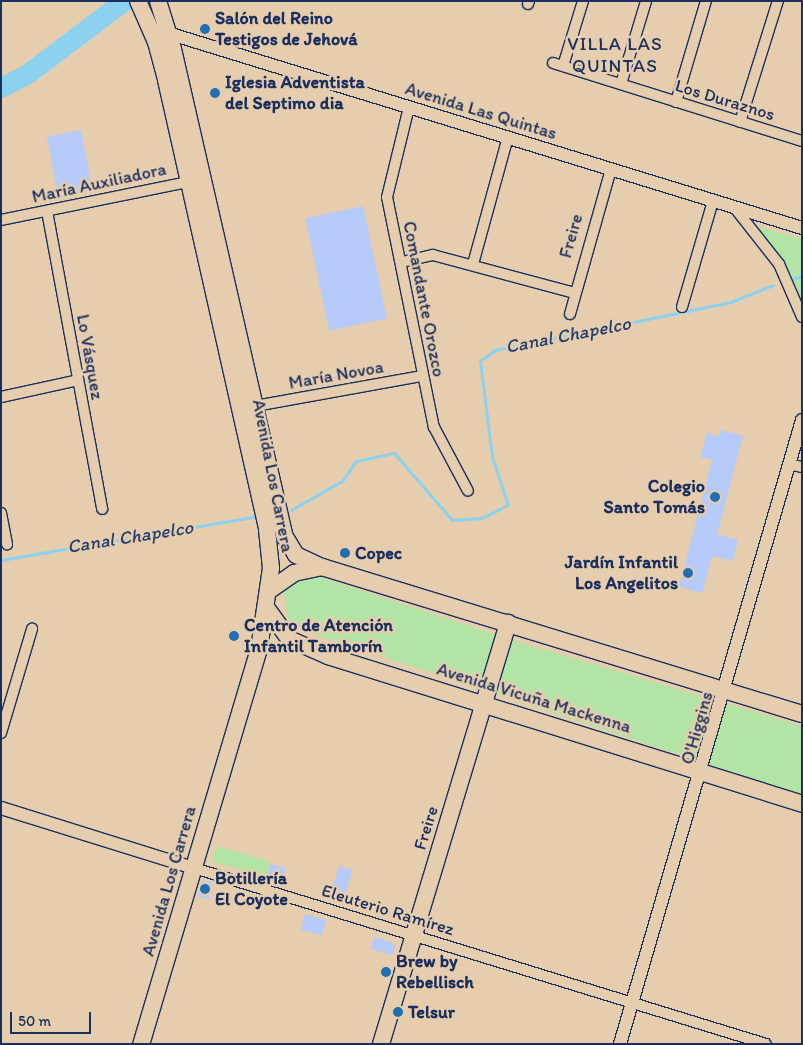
<!DOCTYPE html>
<html>
<head>
<meta charset="utf-8">
<style>
	body { margin:0 }
	#map { position:relative; width:803px; height:1045px; overflow:hidden; background:#e5cdae; font-family:Itim,sans-serif }
	div>[style] { position:absolute }
	.green>* { inset:0; background:#b2e4a5; transform-origin:0 0 }
	.stream>* { height:3px; margin:-1.5px; padding:0 1.5px; transform-origin:1.5px; border-radius:1.5px; background:#8cd1ee }
	.river>* { height:20px; margin:-10px; padding:0 10px; transform-origin:10px; border-radius:10px; background:#8cd1ee }
	.building>* { inset:0; background:#b6cbfa; transform-origin:0 0 }
	.roads { filter:drop-shadow(1px 0 #1b2f5e) drop-shadow(-1px 0 #1b2f5e) drop-shadow(0 1px #1b2f5e) drop-shadow(0 -1px #1b2f5e) }
	.minor>* { height:10px; margin:-5px; padding:0 5px; transform-origin:5px; border-radius:5px; background:#e5cdae }
	.tertiary>* { height:12px; margin:-6px; padding:0 6px; transform-origin:6px; border-radius:6px; background:#e5cdae }
	.primary>* { height:16px; margin:-8px; padding:0 8px; transform-origin:8px; border-radius:8px; background:#e5cdae }
	.dots>* { width:14px; height:14px; translate:-50% -50%; box-sizing:border-box; border:2px solid #e5cdae; border-radius:50% }
	span { translate:-50% -50%; white-space:nowrap; text-align:center; line-height:1.15; -webkit-text-stroke:5px #e5cdae; paint-order:stroke }
	.poi-label { font-size:18px; color:#1b2f5e; font-weight:700 }
	.left { translate:0 -50%; text-align:left }
	.right { translate:-100% -50%; text-align:right }
	.street-label { font-size:18px; color:#1b2f5e }
	.neighbourhood-label { font-size:19px; color:#1b2f5e; letter-spacing:1px }
	.water-label { font-size:19px; color:#263f6c; font-style:italic }
	.frame { position:absolute; inset:0; border:2px solid #1b2f5e; pointer-events:none }
	.scale { position:absolute; left:10px; top:1012px; width:81px; height:22px; box-sizing:border-box; border:2px solid #1b2f5e; border-top:0; padding-left:6px; font-size:15px; line-height:18px; white-space:nowrap; color:#1b2f5e; -webkit-text-stroke:4px #e5cdae; paint-order:stroke }
</style>
</head>
<body>
<div id="map">
	<div class="green">
		<i style="clip-path:polygon(757px 226px,802px 239px,802px 299px,782px 261px)"></i>
		<i style="clip-path:polygon(314px 575px,518px 642px,802px 726px,802px 795px,289px 626px,283px 590px,296px 576px)"></i>
		<i style="left:216px;top:846px;width:56px;height:16px;rotate:16deg"></i>
	</div>
	<div class="stream">
		<i style="left:792px;top:279px;width:10px;rotate:-17deg"></i>
		<i style="left:291px;top:510px;width:59px;rotate:-29.6deg"></i>
		<i style="left:342px;top:481px;width:24px;rotate:-55deg"></i>
		<i style="left:356px;top:461px;width:39px;rotate:-12deg"></i>
		<i style="left:394px;top:453px;width:89px;rotate:49.1deg"></i>
		<i style="left:452px;top:520px;width:30px;rotate:-4deg"></i>
		<i style="left:482px;top:518px;width:29px;rotate:-27deg"></i>
		<i style="left:508px;top:505px;width:51px;rotate:-108.4deg"></i>
		<i style="left:492px;top:457px;width:97px;rotate:-97.1deg"></i>
		<i style="left:480px;top:361px;width:19px;rotate:-36deg"></i>
		<i style="left:495px;top:350px;width:241px;rotate:-11.5deg"></i>
		<i style="left:731px;top:302px;width:45px;rotate:-22deg"></i>
		<i style="left:1px;top:560px;width:262px;rotate:-9.7deg"></i>
	</div>
	<div class="river">
		<i style="left:1px;top:88px;width:30px;rotate:-27deg"></i>
		<i style="left:28px;top:74px;width:121px;rotate:-37deg"></i>
	</div>
	<div class="building">
		<i style="left:81px;top:130px;width:62px;height:35px;rotate:79deg"></i>
		<i style="left:363px;top:206px;width:115px;height:59px;rotate:78deg"></i>
		<i style="clip-path:polygon(720px 430px,743px 436px,717px 534px,738px 540px,733px 561px,712px 556px,702px 593px,679px 587px,712px 460px,700px 457px,707px 433px,719px 436px)"></i>
		<i style="left:270px;top:864px;width:16px;height:10px;rotate:15deg"></i>
		<i style="left:339px;top:866px;width:14px;height:26px;rotate:17deg"></i>
		<i style="clip-path:polygon(213px 881px,209px 899px,197px 896px,201px 882px)"></i>
		<i style="left:305px;top:914px;width:22px;height:16px;rotate:16deg"></i>
		<i style="clip-path:polygon(374px 937px,391px 942px,395px 946px,393px 955px,371px 949px)"></i>
	</div>
	<div class="roads">
		<div class="minor">
			<i style="left:528px;top:4px;width:3px;rotate:-72deg"></i>
			<i style="left:553px;top:63px;width:261px;rotate:17.4deg"></i>
			<i style="left:563px;top:66px;width:68px;rotate:-72.9deg"></i>
			<i style="left:621px;top:84px;width:87px;rotate:-73.2deg"></i>
			<i style="left:676px;top:102px;width:105px;rotate:-73.5deg"></i>
			<i style="left:409px;top:107px;width:93px;rotate:103.7deg"></i>
			<i style="left:387px;top:197px;width:235px;rotate:78.5deg"></i>
			<i style="left:434px;top:427px;width:72px;rotate:62deg"></i>
			<i style="left:740px;top:122px;width:127px;rotate:-72.6deg"></i>
			<i style="left:734px;top:207px;width:73px;rotate:51.7deg"></i>
			<i style="left:779px;top:264px;width:58px;rotate:66.5deg"></i>
			<i style="left:47px;top:211px;width:303px;rotate:79.5deg"></i>
			<i style="left:1px;top:220px;width:195px;rotate:-11.5deg"></i>
			<i style="left:402px;top:262px;width:32px;rotate:-13deg"></i>
			<i style="left:433px;top:255px;width:147px;rotate:15deg"></i>
			<i style="left:473px;top:264px;width:132px;rotate:-74.6deg"></i>
			<i style="left:682px;top:307px;width:110px;rotate:-73.7deg"></i>
			<i style="left:570px;top:314px;width:151px;rotate:-74.2deg"></i>
			<i style="left:1px;top:397px;width:79px;rotate:-12.4deg"></i>
			<i style="left:255px;top:406px;width:170px;rotate:-10.2deg"></i>
			<i style="left:789px;top:464px;width:13px;rotate:13deg"></i>
			<i style="left:1px;top:513px;width:32px;rotate:79deg"></i>
			<i style="left:1px;top:733px;width:109px;rotate:-73.4deg"></i>
			<i style="left:194px;top:868px;width:598px;rotate:17.1deg"></i>
		</div>
		<div class="tertiary">
			<i style="left:161px;top:31px;width:671px;rotate:17.08deg"></i>
			<i style="left:1px;top:808px;width:202px;rotate:17.3deg"></i>
			<i style="left:620px;top:1044px;width:650px;rotate:-73.74deg"></i>
		</div>
		<div class="primary">
			<i style="left:138px;top:1px;width:45px;rotate:66.3deg"></i>
			<i style="left:156px;top:42px;width:39px;rotate:75deg"></i>
			<i style="left:166px;top:80px;width:461px;rotate:77.3deg"></i>
			<i style="left:267px;top:530px;width:38px;rotate:84deg"></i>
			<i style="left:271px;top:568px;width:82px;rotate:98.4deg"></i>
			<i style="left:259px;top:649px;width:412px;rotate:106.6deg"></i>
			<i style="left:158px;top:1px;width:50px;rotate:72.6deg"></i>
			<i style="left:173px;top:49px;width:499px;rotate:77.1deg"></i>
			<i style="left:284px;top:535px;width:23px;rotate:59deg"></i>
			<i style="left:296px;top:555px;width:29px;rotate:25deg"></i>
			<i style="left:270px;top:590px;width:29px;rotate:-35deg"></i>
			<i style="left:294px;top:573px;width:29px;rotate:-12deg"></i>
			<i style="left:322px;top:567px;width:502px;rotate:17.03deg"></i>
			<i style="left:268px;top:610px;width:36px;rotate:54deg"></i>
			<i style="left:289px;top:639px;width:43px;rotate:23.6deg"></i>
			<i style="left:328px;top:656px;width:497px;rotate:17.3deg"></i>
			<i style="left:381px;top:1044px;width:440px;rotate:-73.2deg"></i>
		</div>
	</div>
	<div class="dots">
		<i style="left:205px;top:29px;background:#1f6fb2"></i>
		<i style="left:215px;top:93px;background:#1f6fb2"></i>
		<i style="left:715px;top:497px;background:#1f6fb2"></i>
		<i style="left:345px;top:553px;background:#1f6fb2"></i>
		<i style="left:688px;top:573px;background:#1f6fb2"></i>
		<i style="left:234px;top:636px;background:#1f6fb2"></i>
		<i style="left:205px;top:889px;background:#1f6fb2"></i>
		<i style="left:386px;top:972px;background:#1f6fb2"></i>
		<i style="left:398px;top:1012px;background:#1f6fb2"></i>
	</div>
	<div class="poi-label">
		<span class="left" style="left:215px;top:29px">Salón del Reino<br>Testigos de Jehová</span>
		<span class="left" style="left:225px;top:93px">Iglesia Adventista<br>del Septimo dia</span>
		<span class="right" style="left:705px;top:497px">Colegio<br>Santo Tomás</span>
		<span class="left" style="left:355px;top:553px">Copec</span>
		<span class="right" style="left:678px;top:573px">Jardín Infantil<br>Los Angelitos</span>
		<span class="left" style="left:244px;top:636px">Centro de Atención<br>Infantil Tamborín</span>
		<span class="left" style="left:215px;top:889px">Botillería<br>El Coyote</span>
		<span class="left" style="left:396px;top:972px">Brew by<br>Rebellisch</span>
		<span class="left" style="left:408px;top:1012px">Telsur</span>
	</div>
	<div class="street-label">
		<span style="left:725px;top:100px;rotate:17deg">Los Duraznos</span>
		<span style="left:481px;top:111px;rotate:17deg">Avenida Las Quintas</span>
		<span style="left:99px;top:183px;rotate:-12deg">María Auxiliadora</span>
		<span style="left:571px;top:236px;rotate:-74deg">Freire</span>
		<span style="left:424px;top:299px;rotate:79deg">Comandante Orozco</span>
		<span style="left:90px;top:357px;rotate:80deg">Lo Vásquez</span>
		<span style="left:336px;top:375px;rotate:-10deg">María Novoa</span>
		<span style="left:273px;top:476px;rotate:79deg">Avenida Los Carrera</span>
		<span style="left:534px;top:698px;rotate:17deg">Avenida Vicuña Mackenna</span>
		<span style="left:697px;top:728px;rotate:-74deg">O'Higgins</span>
		<span style="left:426px;top:828px;rotate:-73deg">Freire</span>
		<span style="left:169px;top:881px;rotate:-74deg">Avenida Los Carrera</span>
		<span style="left:388px;top:910px;rotate:17deg">Eleuterio Ramírez</span>
	</div>
	<div class="neighbourhood-label">
		<span style="left:615px;top:55px">VILLA LAS<br>QUINTAS</span>
	</div>
	<div class="water-label">
		<span style="left:568px;top:335px;rotate:-11deg">Canal Chapelco</span>
		<span style="left:130px;top:537px;rotate:-9deg">Canal Chapelco</span>
	</div>
	<div class="frame"></div>
	<div class="scale">50 m</div>
</div>
</body>
</html>
